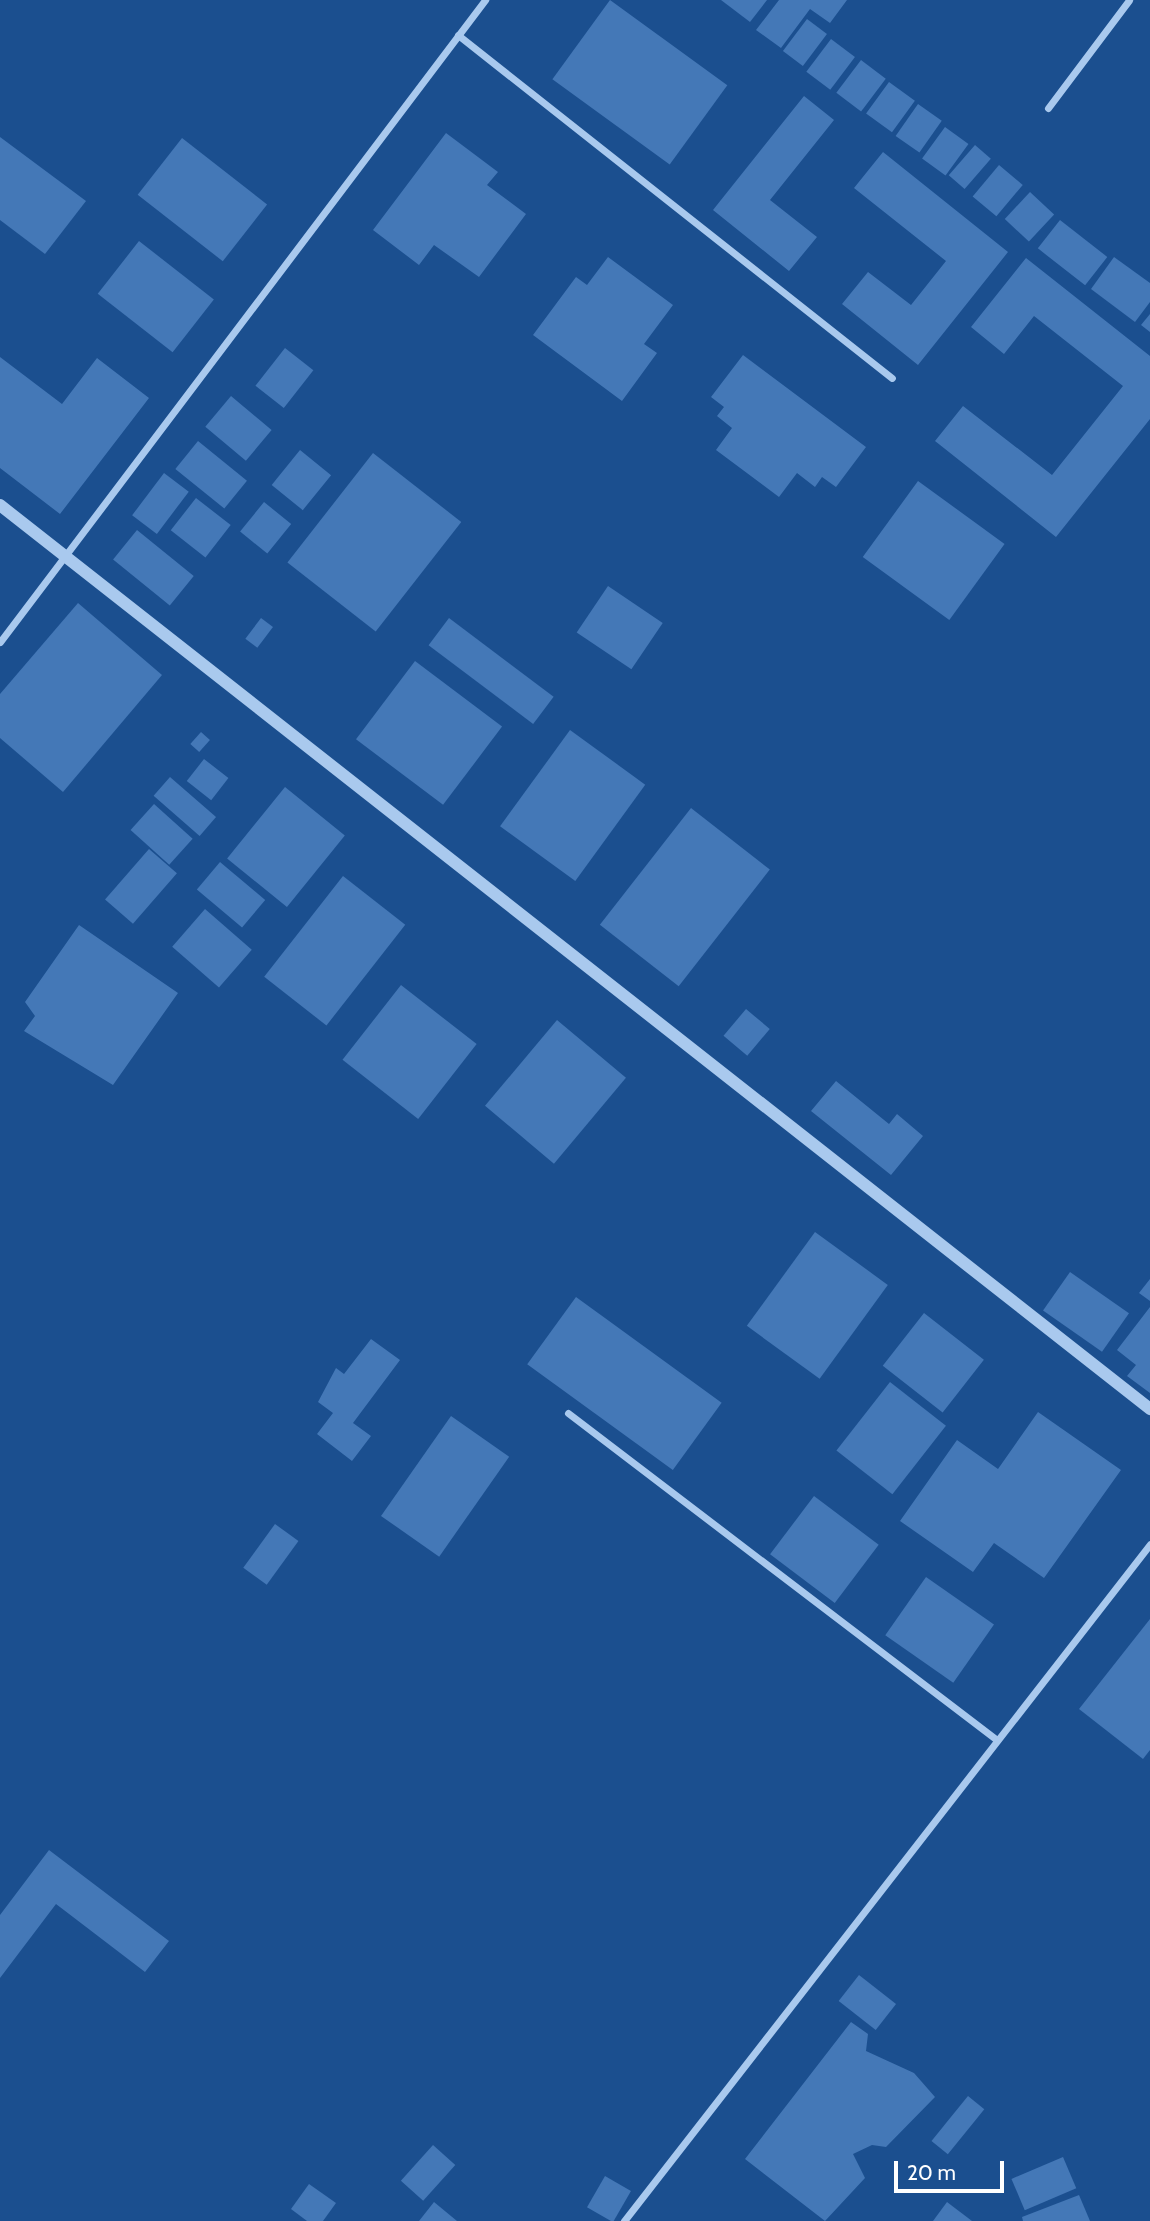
<!DOCTYPE html>
<html>
<head>
<meta charset="utf-8">
<style>
	body { margin:0 }
	#map { position:relative; width:1150px; height:2221px; overflow:hidden; background:#1b4f8f; font-family:Cabin,sans-serif }
	div>[style] { position:absolute }
	.building>* { inset:0; background:#4478b7; transform-origin:0 0 }
	.minor>* { height:7px; margin:-3.5px; padding:0 3.5px; transform-origin:3.5px; border-radius:3.5px; background:#a9c9ee }
	.tertiary>* { height:12px; margin:-6px; padding:0 6px; transform-origin:6px; border-radius:6px; background:#a9c9ee }
	span { translate:-50% -50%; white-space:nowrap; text-align:center; line-height:1.15; -webkit-text-stroke:6px #1b4f8f; paint-order:stroke }
	.scale { position:absolute; left:894px; top:2161px; width:110px; height:32px; box-sizing:border-box; border:4px solid #fff; border-top:0; padding-left:9px; font-size:21px; line-height:24px; white-space:nowrap; color:#fff; -webkit-text-stroke:5px #1b4f8f; paint-order:stroke }
</style>
</head>
<body>
<div id="map">
	<div class="building">
		<i style="left:610px;top:0;width:145px;height:98px;rotate:36deg"></i>
		<i style="clip-path:polygon(721px 0,767px 0,750px 22px)"></i>
		<i style="clip-path:polygon(779px 0,847px 0,830px 23px,810px 9px,781px 48px,756px 30px)"></i>
		<i style="left:807px;top:19px;width:25px;height:40px;rotate:37deg"></i>
		<i style="left:831px;top:39px;width:30px;height:41px;rotate:37deg"></i>
		<i style="left:861px;top:60px;width:31px;height:41px;rotate:37deg"></i>
		<i style="left:889px;top:82px;width:32px;height:39px;rotate:36deg"></i>
		<i style="clip-path:polygon(804px 96px,834px 120px,770px 200px,817px 237px,789px 271px,713px 210px)"></i>
		<i style="left:918px;top:104px;width:29px;height:39px;rotate:35deg"></i>
		<i style="left:945px;top:127px;width:29px;height:39px;rotate:36deg"></i>
		<i style="clip-path:polygon(446px 133px,498px 172px,487px 185px,526px 214px,479px 277px,434px 245px,419px 265px,373px 230px)"></i>
		<i style="clip-path:polygon(0 137px,86px 201px,45px 254px,0 220px)"></i>
		<i style="left:182px;top:138px;width:108px;height:72px;rotate:38deg"></i>
		<i style="left:975px;top:145px;width:21px;height:40px;rotate:41deg"></i>
		<i style="clip-path:polygon(883px 152px,1008px 252px,918px 365px,842px 304px,868px 272px,911px 305px,946px 261px,854px 188px)"></i>
		<i style="left:999px;top:165px;width:31px;height:41px;rotate:40deg"></i>
		<i style="left:1030px;top:192px;width:33px;height:37px;rotate:43deg"></i>
		<i style="left:1060px;top:220px;width:60px;height:36px;rotate:38deg"></i>
		<i style="left:139px;top:241px;width:95px;height:67px;rotate:38deg"></i>
		<i style="clip-path:polygon(608px 257px,673px 305px,644px 344px,657px 353px,622px 401px,533px 335px,576px 277px,587px 285px)"></i>
		<i style="clip-path:polygon(1114px 257px,1150px 283px,1150px 302px,1135px 322px,1091px 289px)"></i>
		<i style="clip-path:polygon(1026px 258px,1150px 356px,1150px 419px,1056px 537px,935px 441px,963px 406px,1052px 475px,1123px 386px,1034px 316px,1004px 354px,971px 327px)"></i>
		<i style="clip-path:polygon(1150px 314px,1150px 332px,1141px 325px)"></i>
		<i style="left:285px;top:348px;width:36px;height:48px;rotate:38deg"></i>
		<i style="clip-path:polygon(743px 355px,866px 447px,836px 487px,822px 477px,815px 487px,797px 473px,779px 497px,716px 450px,732px 428px,717px 416px,724px 407px,711px 397px)"></i>
		<i style="clip-path:polygon(0 357px,62px 404px,97px 358px,149px 398px,60px 514px,0 468px)"></i>
		<i style="left:231px;top:396px;width:53px;height:40px;rotate:40deg"></i>
		<i style="left:198px;top:441px;width:63px;height:36px;rotate:39deg"></i>
		<i style="left:300px;top:450px;width:40px;height:45px;rotate:39deg"></i>
		<i style="left:373px;top:453px;width:112px;height:139px;rotate:38deg"></i>
		<i style="left:164px;top:473px;width:31px;height:53px;rotate:37deg"></i>
		<i style="left:918px;top:481px;width:107px;height:94px;rotate:36deg"></i>
		<i style="left:196px;top:498px;width:44px;height:41px;rotate:38deg"></i>
		<i style="left:264px;top:502px;width:35px;height:38px;rotate:39deg"></i>
		<i style="left:137px;top:530px;width:73px;height:38px;rotate:39deg"></i>
		<i style="left:608px;top:586px;width:66px;height:56px;rotate:34deg"></i>
		<i style="clip-path:polygon(78px 603px,162px 675px,63px 792px,0 738px,0 694px)"></i>
		<i style="left:261px;top:618px;width:15px;height:26px;rotate:37deg"></i>
		<i style="left:449px;top:618px;width:131px;height:34px;rotate:37deg"></i>
		<i style="left:415px;top:661px;width:109px;height:98px;rotate:37deg"></i>
		<i style="left:570px;top:730px;width:93px;height:119px;rotate:36deg"></i>
		<i style="left:201px;top:732px;width:12px;height:16px;rotate:42deg"></i>
		<i style="left:204px;top:759px;width:31px;height:28px;rotate:38deg"></i>
		<i style="left:170px;top:777px;width:61px;height:25px;rotate:41deg"></i>
		<i style="left:285px;top:787px;width:77px;height:92px;rotate:39deg"></i>
		<i style="left:154px;top:804px;width:52px;height:35px;rotate:42deg"></i>
		<i style="left:691px;top:808px;width:100px;height:148px;rotate:38deg"></i>
		<i style="left:149px;top:849px;width:37px;height:67px;rotate:41deg"></i>
		<i style="left:220px;top:862px;width:59px;height:36px;rotate:40deg"></i>
		<i style="left:343px;top:876px;width:79px;height:128px;rotate:38deg"></i>
		<i style="left:205px;top:909px;width:62px;height:50px;rotate:41deg"></i>
		<i style="clip-path:polygon(79px 925px,178px 993px,113px 1085px,24px 1031px,35px 1016px,25px 1002px)"></i>
		<i style="left:401px;top:985px;width:96px;height:95px;rotate:38deg"></i>
		<i style="left:746px;top:1009px;width:31px;height:35px;rotate:40deg"></i>
		<i style="left:557px;top:1020px;width:90px;height:112px;rotate:40deg"></i>
		<i style="clip-path:polygon(836px 1081px,889px 1124px,897px 1114px,923px 1136px,891px 1175px,811px 1111px)"></i>
		<i style="left:815px;top:1232px;width:90px;height:116px;rotate:36deg"></i>
		<i style="left:1070px;top:1272px;width:72px;height:47px;rotate:35deg"></i>
		<i style="clip-path:polygon(1150px 1279px,1150px 1301px,1139px 1293px)"></i>
		<i style="left:576px;top:1297px;width:180px;height:83px;rotate:36deg"></i>
		<i style="clip-path:polygon(1150px 1307px,1150px 1393px,1127px 1376px,1136px 1365px,1117px 1350px)"></i>
		<i style="left:924px;top:1313px;width:76px;height:67px;rotate:38deg"></i>
		<i style="clip-path:polygon(371px 1339px,400px 1360px,353px 1423px,371px 1436px,352px 1461px,317px 1434px,333px 1413px,318px 1402px,336px 1368px,344px 1374px)"></i>
		<i style="left:890px;top:1382px;width:71px;height:87px;rotate:38deg"></i>
		<i style="clip-path:polygon(1038px 1412px,1121px 1470px,1044px 1578px,994px 1543px,973px 1572px,900px 1521px,957px 1440px,998px 1469px)"></i>
		<i style="left:451px;top:1416px;width:71px;height:122px;rotate:35deg"></i>
		<i style="left:814px;top:1496px;width:81px;height:73px;rotate:37deg"></i>
		<i style="left:275px;top:1524px;width:29px;height:54px;rotate:36deg"></i>
		<i style="left:926px;top:1577px;width:83px;height:71px;rotate:35deg"></i>
		<i style="clip-path:polygon(1150px 1619px,1150px 1750px,1143px 1759px,1079px 1709px)"></i>
		<i style="clip-path:polygon(49px 1850px,169px 1941px,145px 1972px,56px 1904px,0 1978px,0 1915px)"></i>
		<i style="left:859px;top:1975px;width:47px;height:33px;rotate:38deg"></i>
		<i style="clip-path:polygon(851px 2022px,868px 2034px,866px 2051px,914px 2073px,935px 2097px,886px 2147px,872px 2145px,853px 2154px,865px 2178px,825px 2221px,745px 2159px)"></i>
		<i style="left:968px;top:2096px;width:21px;height:58px;rotate:39deg"></i>
		<i style="left:433px;top:2145px;width:30px;height:48px;rotate:42deg"></i>
		<i style="left:1063px;top:2157px;width:34px;height:56px;rotate:67deg"></i>
		<i style="left:605px;top:2176px;width:30px;height:36px;rotate:30deg"></i>
		<i style="clip-path:polygon(309px 2184px,336px 2203px,323px 2221px,307px 2221px,291px 2209px)"></i>
		<i style="clip-path:polygon(1079px 2195px,1090px 2221px,1023px 2221px,1022px 2217px)"></i>
		<i style="clip-path:polygon(434px 2202px,457px 2221px,419px 2221px)"></i>
		<i style="clip-path:polygon(947px 2202px,972px 2221px,933px 2221px)"></i>
	</div>
	<div class="minor">
		<i style="left:458px;top:35px;width:553px;rotate:38.32deg"></i>
		<i style="left:1048px;top:108px;width:135px;rotate:-53.1deg"></i>
		<i style="left:0;top:642px;width:805px;rotate:-52.93deg"></i>
		<i style="left:568px;top:1413px;width:539px;rotate:37.32deg"></i>
		<i style="left:624px;top:2221px;width:857px;rotate:-52.15deg"></i>
	</div>
	<div class="tertiary">
		<i style="left:0;top:505px;width:1463px;rotate:38.17deg"></i>
	</div>
	<div class="scale">20 m</div>
</div>
</body>
</html>
